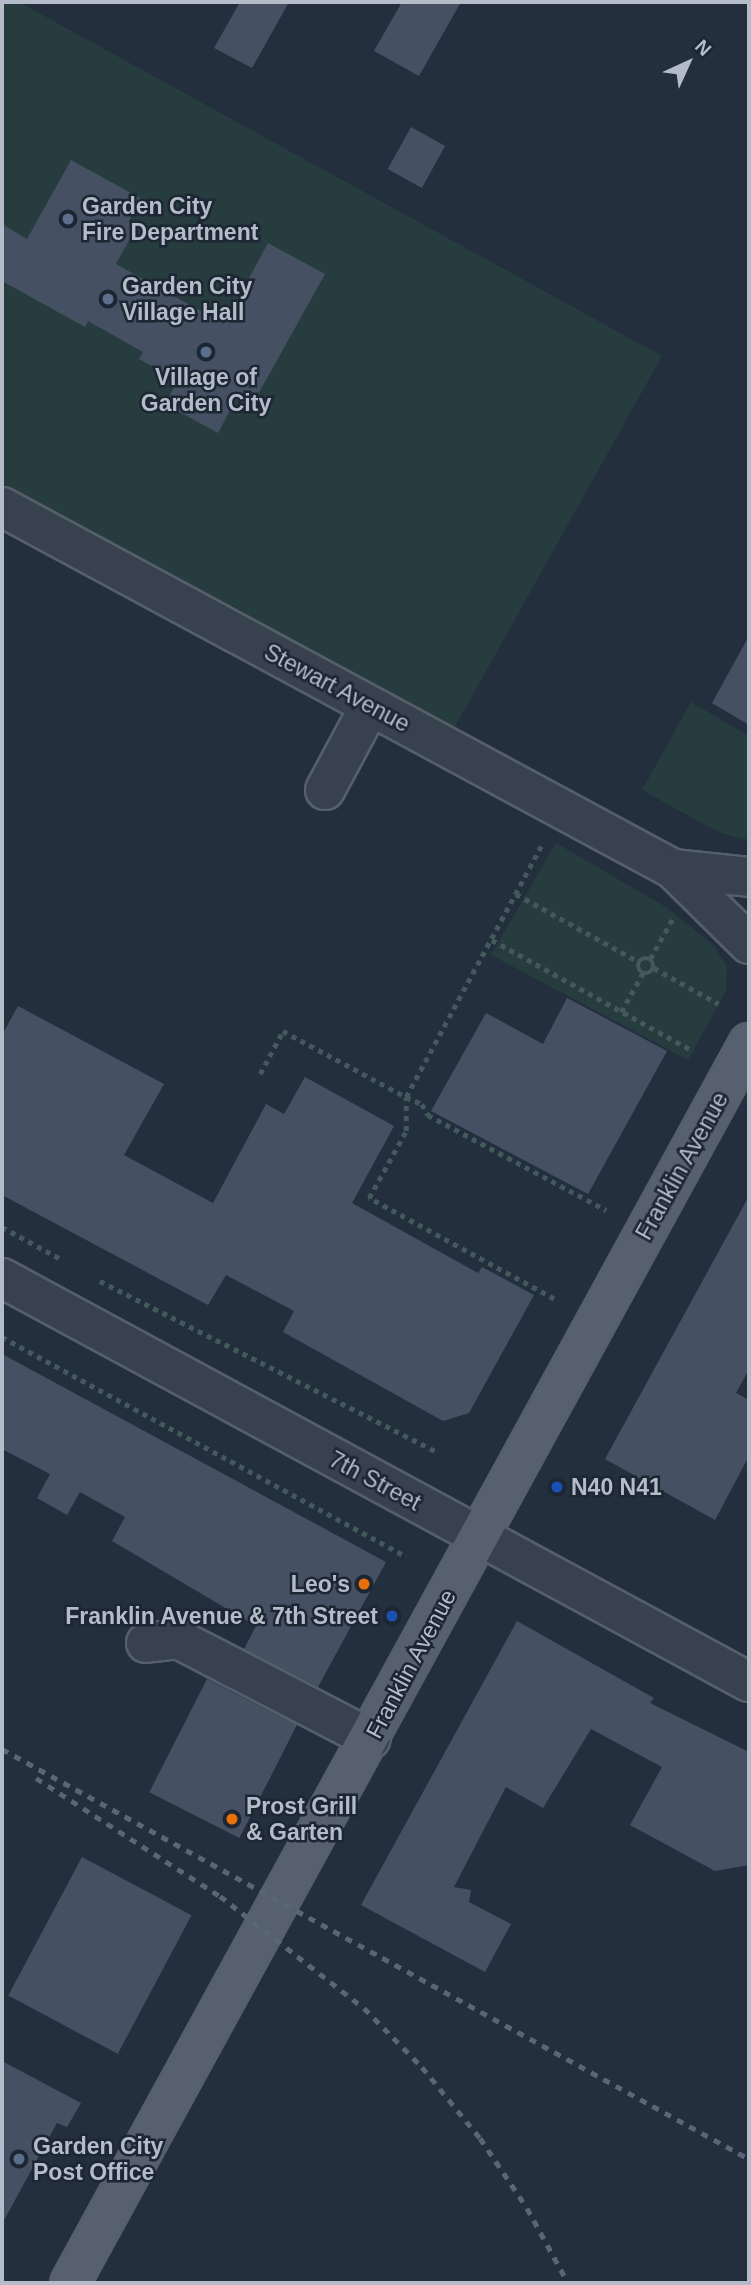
<!DOCTYPE html>
<html>
<head>
<meta charset="utf-8">
<style>
	body { margin:0 }
	#map { position:relative; width:751px; height:2285px; overflow:hidden; background:#242f3e; font-family:Helvetica,sans-serif }
	div>[style] { position:absolute }
	.green>* { inset:0; background:#263c3f }
	.building>* { inset:0; background:#455162; transform-origin:0 0 }
	.path>* { height:4.5px; margin-top:-2.25px; transform-origin:0; background:repeating-linear-gradient(90deg,#44595c 0 5px,transparent 0 10px) }
	.path>.ring { margin:-2.25px; padding:0; box-sizing:content-box; background:none; border:4.5px solid #44595c; border-radius:50% }
	.roads { filter:drop-shadow(2px 0 #565f6c) drop-shadow(-2px 0 #565f6c) drop-shadow(0 2px #565f6c) drop-shadow(0 -2px #565f6c) }
	.minor>* { height:38px; margin:-19px; padding:0 19px; transform-origin:19px; border-radius:19px; background:#38414e }
	.major>* { height:38px; margin:-19px; padding:0 19px; transform-origin:19px; border-radius:19px; background:#56606e }
	.rail>* { height:5px; margin-top:-2.5px; transform-origin:0; background:repeating-linear-gradient(90deg,#5a6575 0 7px,transparent 0 14px) }
	.dots>* { width:19px; height:19px; translate:-50% -50%; box-sizing:border-box; border:4px solid #1d2633; border-radius:50% }
	span { translate:-50% -50%; white-space:nowrap; text-align:center; line-height:1.15; -webkit-text-stroke:5px #1d2633; paint-order:stroke }
	.poi-label { font-size:23px; color:#b4bcc9; font-weight:700 }
	.left { translate:0 -50%; text-align:left }
	.right { translate:-100% -50%; text-align:right }
	.street-label { font-size:23px; color:#b4bcc9 }
	.frame { position:absolute; inset:0; border:4px solid #b4bcc9; pointer-events:none }
	.north { position:absolute; left:653px; top:28px; width:70px; height:70px; -webkit-text-stroke:5px #1d2633; paint-order:stroke; rotate:45deg; font-size:19px; font-weight:700; line-height:28px; text-align:center; color:#b4bcc9 }
	.north::after { content:''; display:block; margin:auto; width:24px; height:32px; background:#b4bcc9; clip-path:polygon(50% 0,100% 100%,50% 72%,0 100%) }
</style>
</head>
<body>
<div id="map">
	<div class="green">
		<i style="clip-path:polygon(2px 2px,19px 2px,662px 356px,442px 750px,2px 509px)"></i>
		<i style="clip-path:polygon(691px 702px,749px 736px,749px 840px,720px 833px,642px 790px)"></i>
		<i style="clip-path:polygon(556px 843px,666px 907px,713px 945px,727px 966px,726px 991px,688px 1060px,491px 955px)"></i>
	</div>
	<div class="building">
		<i style="clip-path:polygon(240px 2px,289px 2px,252px 68px,214px 48px)"></i>
		<i style="clip-path:polygon(402px 2px,461px 2px,419px 76px,374px 51px)"></i>
		<i style="left:411px;top:127px;width:39px;height:48px;rotate:29deg"></i>
		<i style="clip-path:polygon(71px 160px,142px 199px,129px 221px,137px 226px,116px 264px,224px 324px,268px 243px,325px 274px,251px 407px,236px 399px,218px 433px,165px 404px,178px 380px,139px 359px,143px 352px,88px 321px,85px 327px,2px 281px,2px 224px,27px 239px)"></i>
		<i style="clip-path:polygon(749px 636px,749px 725px,712px 703px)"></i>
		<i style="clip-path:polygon(567px 998px,667px 1051px,588px 1194px,431px 1111px,486px 1013px,543px 1044px)"></i>
		<i style="clip-path:polygon(18px 1006px,164px 1084px,124px 1155px,213px 1203px,266px 1104px,284px 1114px,305px 1077px,394px 1126px,352px 1203px,478px 1273px,482px 1267px,534px 1295px,469px 1413px,443px 1421px,283px 1332px,294px 1311px,226px 1275px,208px 1305px,2px 1195px,2px 1035px)"></i>
		<i style="clip-path:polygon(749px 1196px,749px 1369px,736px 1393px,749px 1400px,749px 1456px,715px 1520px,605px 1459px)"></i>
		<i style="clip-path:polygon(2px 1354px,386px 1562px,318px 1687px,244px 1649px,256px 1626px,112px 1541px,125px 1517px,80px 1492px,67px 1515px,37px 1498px,50px 1474px,2px 1449px)"></i>
		<i style="clip-path:polygon(517px 1621px,654px 1698px,650px 1703px,749px 1752px,749px 1865px,715px 1871px,630px 1825px,662px 1767px,591px 1729px,543px 1808px,506px 1787px,454px 1887px,471px 1890px,469px 1902px,511px 1924px,485px 1972px,361px 1905px)"></i>
		<i style="left:207px;top:1679px;width:101px;height:127px;rotate:27deg"></i>
		<i style="left:82px;top:1857px;width:124px;height:157px;rotate:28deg"></i>
		<i style="clip-path:polygon(2px 2061px,81px 2103px,67px 2127px,57px 2123px,2px 2224px)"></i>
	</div>
	<div class="path">
		<i style="left:516px;top:894px;width:141px;rotate:28.9deg"></i>
		<i style="left:492px;top:940px;width:230px;rotate:28.9deg"></i>
		<i class="ring" style="left:638px;top:958px;width:11.5px;height:11.5px"></i>
		<i style="left:650px;top:959px;width:47px;rotate:-60.7deg"></i>
		<i style="left:654px;top:968px;width:74px;rotate:29deg"></i>
		<i style="left:621px;top:1012px;width:45px;rotate:-60.6deg"></i>
		<i style="left:260px;top:1074px;width:49px;rotate:-61.9deg"></i>
		<i style="left:283px;top:1031px;width:140px;rotate:28.2deg"></i>
		<i style="left:406px;top:1097px;width:285px;rotate:-61.7deg"></i>
		<i style="left:2px;top:1227px;width:65px;rotate:28.5deg"></i>
		<i style="left:100px;top:1281px;width:376px;rotate:26.9deg"></i>
		<i style="left:554px;top:1299px;width:211px;rotate:-151.4deg"></i>
		<i style="left:369px;top:1198px;width:77px;rotate:-61.1deg"></i>
		<i style="left:406px;top:1131px;width:34px;rotate:-90deg"></i>
		<i style="left:406px;top:1097px;width:17px;rotate:24deg"></i>
		<i style="left:422px;top:1104px;width:13px;rotate:61deg"></i>
		<i style="left:428px;top:1115px;width:202px;rotate:28.1deg"></i>
		<i style="left:2px;top:1337px;width:460px;rotate:28.5deg"></i>
	</div>
	<div class="roads">
		<div class="minor">
			<i style="left:2px;top:507px;width:762px;rotate:28.35deg"></i>
			<i style="left:673px;top:869px;width:107px;rotate:44.6deg"></i>
			<i style="left:325px;top:790px;width:95px;rotate:-61.8deg"></i>
			<i style="left:673px;top:869px;width:76px;rotate:6deg"></i>
			<i style="left:2px;top:1278px;width:849px;rotate:28.41deg"></i>
			<i style="left:146px;top:1643px;width:32px;rotate:-7deg"></i>
			<i style="left:178px;top:1639px;width:217px;rotate:27.4deg"></i>
		</div>
		<div class="major">
			<i style="left:70px;top:2283px;width:1414px;rotate:-61.3deg"></i>
		</div>
	</div>
	<div class="rail">
		<i style="left:2px;top:1749px;width:852px;rotate:28.76deg"></i>
		<i style="left:36px;top:1778px;width:219px;rotate:32.7deg"></i>
		<i style="left:220px;top:1896px;width:182px;rotate:37.9deg"></i>
		<i style="left:364px;top:2008px;width:83px;rotate:45.5deg"></i>
		<i style="left:422px;top:2067px;width:92px;rotate:50.8deg"></i>
		<i style="left:480px;top:2138px;width:84px;rotate:56.1deg"></i>
		<i style="left:527px;top:2208px;width:85px;rotate:61.3deg"></i>
	</div>
	<div class="dots">
		<i style="left:68px;top:219px;background:#5c6f8a"></i>
		<i style="left:108px;top:299px;background:#5c6f8a"></i>
		<i style="left:206px;top:352px;background:#5c6f8a"></i>
		<i style="left:557px;top:1487px;background:#1a4fb4"></i>
		<i style="left:364px;top:1584px;background:#e8710a"></i>
		<i style="left:392px;top:1616px;background:#1a4fb4"></i>
		<i style="left:232px;top:1819px;background:#e8710a"></i>
		<i style="left:19px;top:2159px;background:#5c6f8a"></i>
	</div>
	<div class="poi-label">
		<span class="left" style="left:82px;top:219px">Garden City<br>Fire Department</span>
		<span class="left" style="left:122px;top:299px">Garden City<br>Village Hall</span>
		<span style="left:206px;top:390px">Village of<br>Garden City</span>
		<span class="left" style="left:571px;top:1487px">N40 N41</span>
		<span class="right" style="left:350px;top:1584px">Leo's</span>
		<span class="right" style="left:378px;top:1616px">Franklin Avenue &amp; 7th Street</span>
		<span class="left" style="left:246px;top:1819px">Prost Grill<br>&amp; Garten</span>
		<span class="left" style="left:33px;top:2159px">Garden City<br>Post Office</span>
	</div>
	<div class="street-label">
		<span style="left:337px;top:688px;rotate:28deg">Stewart Avenue</span>
		<span style="left:682px;top:1166px;rotate:-61deg">Franklin Avenue</span>
		<span style="left:375px;top:1481px;rotate:28deg">7th Street</span>
		<span style="left:411px;top:1664px;rotate:-62deg">Franklin Avenue</span>
	</div>
	<div class="frame"></div>
	<div class="north">N</div>
</div>
</body>
</html>
